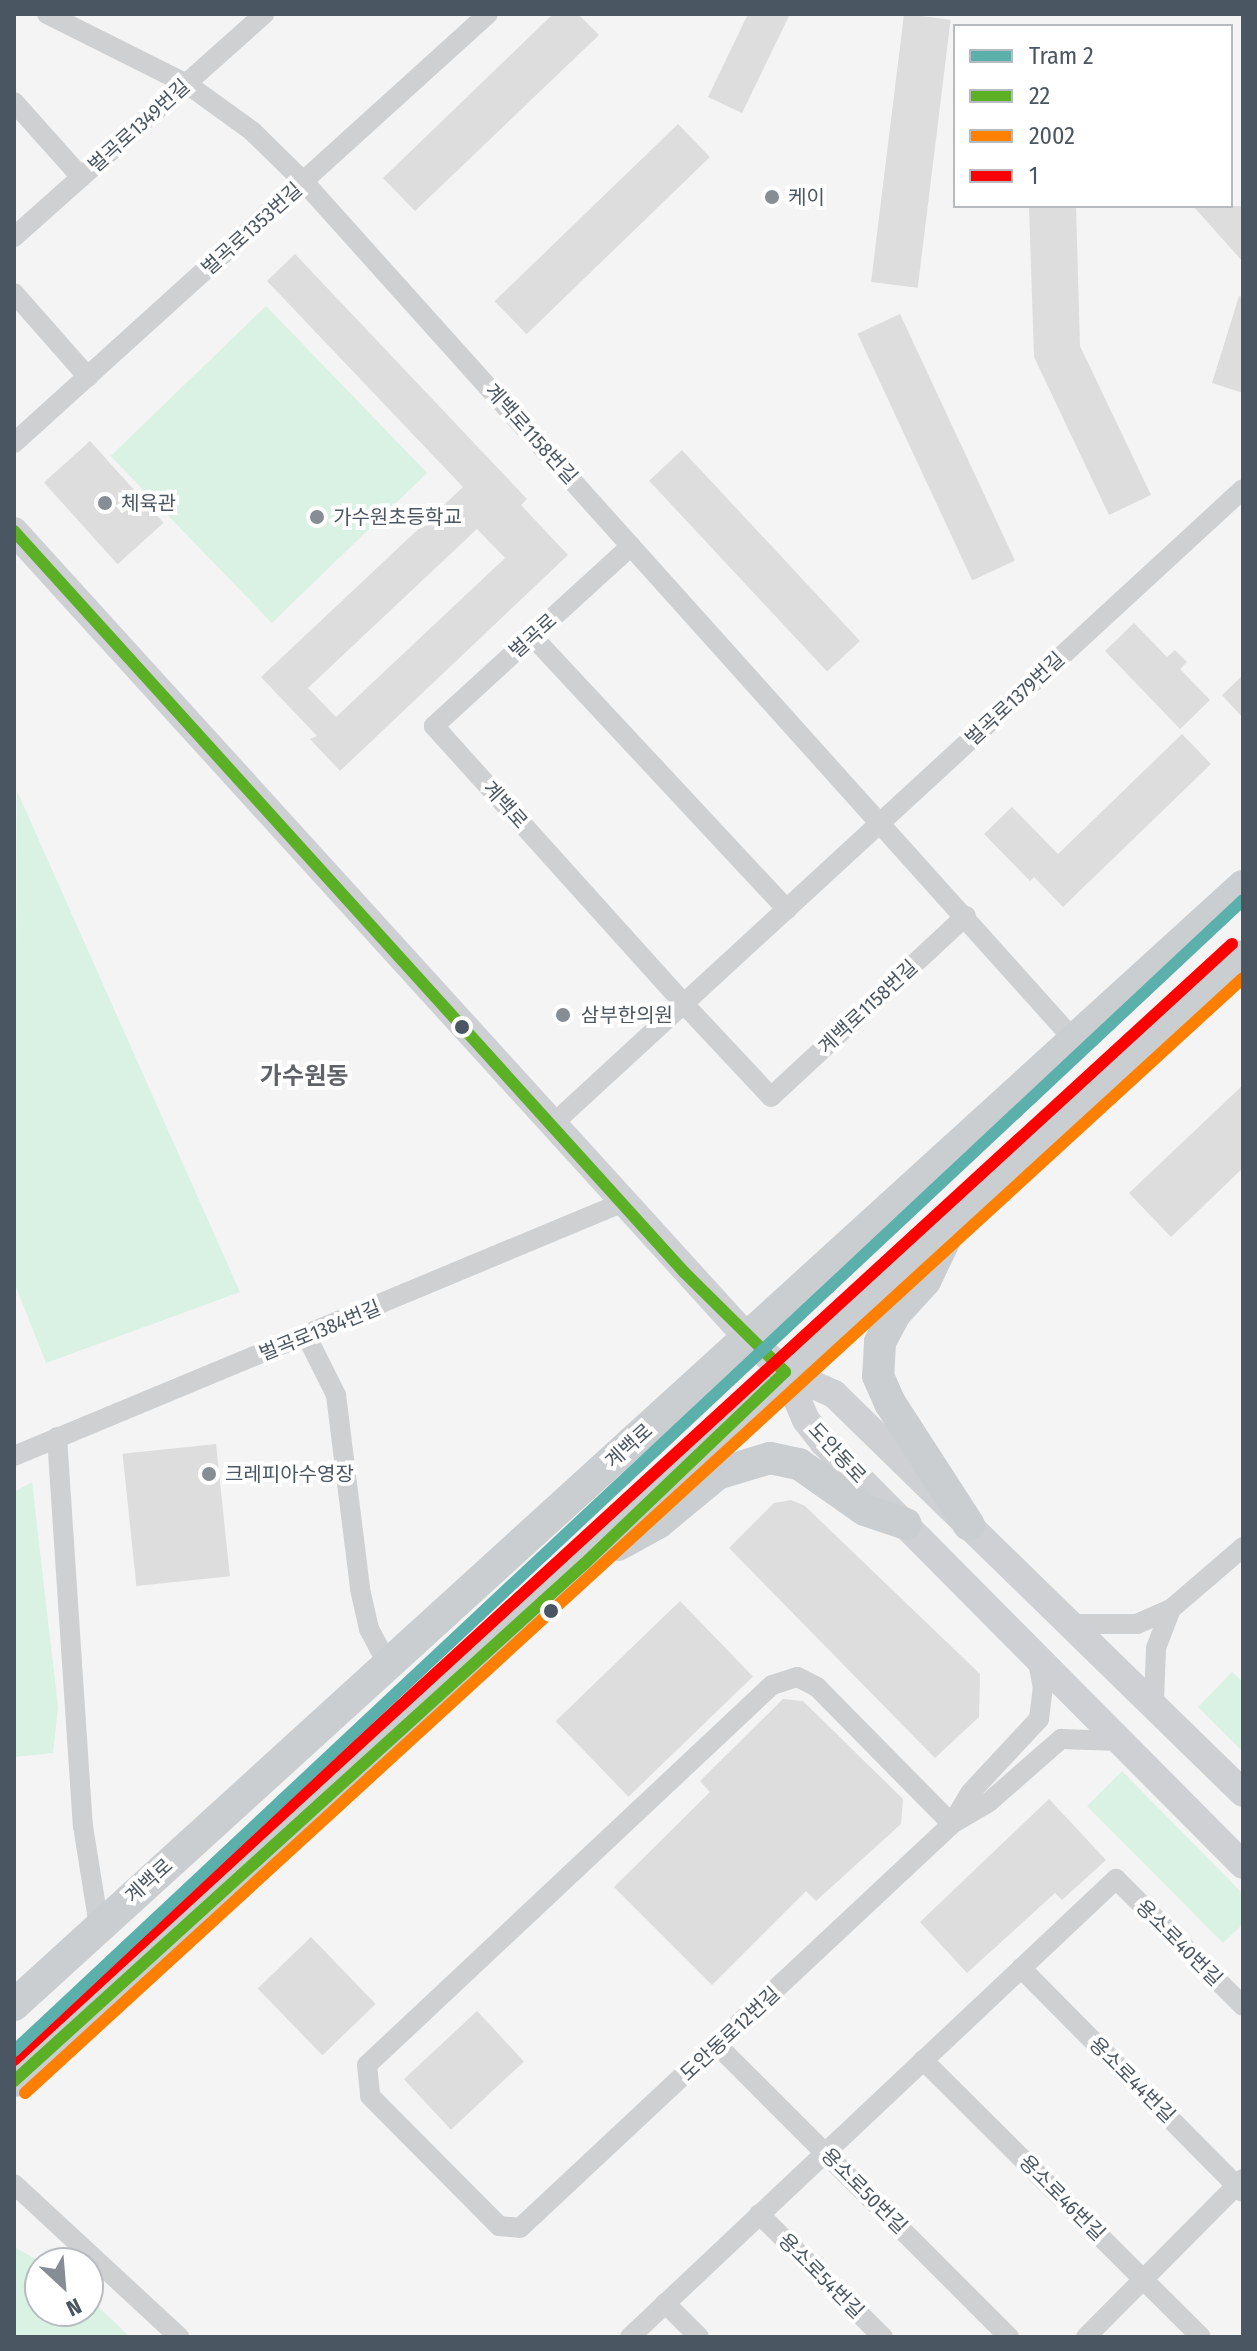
<!DOCTYPE html>
<html>
<head>
<meta charset="utf-8">
<style>
	body { margin:0 }
	#map { position:relative; width:1257px; height:2351px; overflow:hidden; background:#f4f4f4; font-family:"Fira Sans Condensed","Noto Sans KR",sans-serif }
	div>[style] { position:absolute }
	.green>* { inset:0; background:#d9f2e3; transform-origin:0 0 }
	.building>* { inset:0; background:#ddddde; transform-origin:0 0 }
	.street>* { height:20px; margin:-10px; padding:0 10px; transform-origin:10px; border-radius:10px; background:#ced0d2 }
	.secondary>* { height:28px; margin:-14px; padding:0 14px; transform-origin:14px; border-radius:14px; background:#ced0d4 }
	.primary>* { height:32px; margin:-16px; padding:0 16px; transform-origin:16px; border-radius:16px; background:#caced1 }
	.bus-1>* { height:12px; margin:-6px; padding:0 6px; transform-origin:6px; border-radius:6px; background:#5bb025 }
	.bus-2>* { height:12px; margin:-6px; padding:0 6px; transform-origin:6px; border-radius:6px; background:#ff7f00 }
	.bus-3>* { height:12px; margin:-6px; padding:0 6px; transform-origin:6px; border-radius:6px; background:#f00 }
	.tram-1>* { height:12px; margin:-6px; padding:0 6px; transform-origin:6px; border-radius:6px; background:#5cb0ac }
	.dots>* { width:22px; height:22px; translate:-50% -50%; box-sizing:border-box; border:4px solid #fff; border-radius:50% }
	span { translate:-50% -50%; white-space:nowrap; text-align:center; line-height:1.15; -webkit-text-stroke:8px #fff; paint-order:stroke }
	.street-label { font-size:20px; color:#4a5661 }
	.poi-label { font-size:20px; color:#4a5661 }
	.left { translate:0 -50%; text-align:left }
	.quarter-label { font-size:24px; color:#5f6368; font-weight:700 }
	.frame { position:absolute; inset:0; border:16px solid #4a5661; pointer-events:none }
	.legend { position:absolute; left:953px; top:24px; width:280px; height:184px; box-sizing:border-box; background:#fff; border:2px solid #b7bbc0; margin:0; padding:10px 14px; list-style:none; font-size:24px; color:#4a5661 }
	.legend li { display:flex; align-items:center; gap:16px; height:40px }
	.legend b { width:40px; border:2px solid #b7bbc0 }
	.north { position:absolute; left:24px; top:2247px; width:80px; height:80px; box-sizing:border-box; background:#fff; border:2px solid #b7bbc0; border-radius:50%; rotate:154deg; font-size:22px; font-weight:700; line-height:32px; text-align:center; color:#4a5661 }
	.north::after { content:''; display:block; margin:auto; width:28px; height:36px; background:#868d94; clip-path:polygon(50% 0,100% 100%,50% 72%,0 100%) }
</style>
</head>
<body>
<div id="map">
	<div class="green">
		<i style="left:266px;top:306px;width:232px;height:216px;rotate:46deg"></i>
		<i style="clip-path:polygon(17px 791px,240px 1292px,46px 1363px,14px 1282px)"></i>
		<i style="clip-path:polygon(32px 1482px,58px 1707px,53px 1753px,14px 1757px,14px 1492px)"></i>
		<i style="clip-path:polygon(1232px 1672px,1243px 1682px,1243px 1752px,1198px 1707px)"></i>
		<i style="clip-path:polygon(1122px 1771px,1241px 1892px,1243px 1924px,1223px 1943px,1087px 1806px)"></i>
		<i style="clip-path:polygon(14px 2247px,43px 2263px,40px 2311px,88px 2311px,88px 2297px,130px 2337px,14px 2337px)"></i>
	</div>
	<div class="building">
		<i style="clip-path:polygon(553px 14px,578px 14px,599px 35px,415px 211px,383px 178px)"></i>
		<i style="clip-path:polygon(748px 14px,790px 14px,742px 113px,708px 97px)"></i>
		<i style="left:904px;top:14px;width:47px;height:270px;rotate:7deg"></i>
		<i style="left:678px;top:124px;width:46px;height:255px;rotate:46deg"></i>
		<i style="clip-path:polygon(1029px 206px,1076px 206px,1080px 346px,1151px 495px,1109px 515px,1034px 357px)"></i>
		<i style="clip-path:polygon(1193px 206px,1243px 206px,1243px 262px)"></i>
		<i style="clip-path:polygon(evenodd,295px 254px,527px 499px,521px 505px,568px 555px,340px 771px,310px 739px,317px 736px,261px 677px,463px 487px,267px 281px,295px 254px,477px 529px,505px 558px,336px 717px,308px 688px,477px 529px)"></i>
		<i style="clip-path:polygon(1239px 296px,1243px 297px,1243px 393px,1212px 383px)"></i>
		<i style="left:900px;top:314px;width:272px;height:47px;rotate:65deg"></i>
		<i style="left:90px;top:441px;width:110px;height:62px;rotate:48deg"></i>
		<i style="left:682px;top:450px;width:261px;height:45px;rotate:47deg"></i>
		<i style="clip-path:polygon(1134px 623px,1167px 657px,1175px 650px,1187px 662px,1180px 669px,1210px 700px,1180px 729px,1105px 651px)"></i>
		<i style="clip-path:polygon(1243px 675px,1243px 718px,1222px 695px)"></i>
		<i style="clip-path:polygon(1182px 734px,1211px 764px,1063px 907px,1034px 877px,1030px 881px,984px 834px,1012px 807px,1058px 854px)"></i>
		<i style="clip-path:polygon(1243px 1085px,1243px 1168px,1171px 1237px,1129px 1193px)"></i>
		<i style="left:216px;top:1444px;width:133px;height:94px;rotate:84deg"></i>
		<i style="clip-path:polygon(791px 1500px,805px 1506px,980px 1674px,979px 1717px,935px 1758px,729px 1548px,774px 1503px)"></i>
		<i style="left:680px;top:1601px;width:105px;height:173px;rotate:46deg"></i>
		<i style="clip-path:polygon(783px 1699px,803px 1701px,903px 1799px,901px 1824px,816px 1901px,806px 1891px,712px 1985px,614px 1887px,710px 1792px,700px 1781px)"></i>
		<i style="clip-path:polygon(1049px 1799px,1106px 1860px,1062px 1900px,1055px 1893px,967px 1973px,920px 1922px)"></i>
		<i style="left:311px;top:1937px;width:93px;height:74px;rotate:46deg"></i>
		<i style="left:477px;top:2011px;width:69px;height:100px;rotate:47deg"></i>
	</div>
	<div class="street">
		<i style="left:47px;top:14px;width:157px;rotate:26.6deg"></i>
		<i style="left:187px;top:84px;width:80px;rotate:35.9deg"></i>
		<i style="left:252px;top:131px;width:73px;rotate:44.4deg"></i>
		<i style="left:304px;top:182px;width:1153px;rotate:48.09deg"></i>
		<i style="left:14px;top:102px;width:101px;rotate:48.2deg"></i>
		<i style="left:14px;top:237px;width:335px;rotate:-41.7deg"></i>
		<i style="left:14px;top:293px;width:112px;rotate:48.6deg"></i>
		<i style="left:14px;top:443px;width:639px;rotate:-42.15deg"></i>
		<i style="left:631px;top:546px;width:267px;rotate:137.6deg"></i>
		<i style="left:434px;top:726px;width:374px;rotate:48deg"></i>
		<i style="left:684px;top:1004px;width:127px;rotate:46.9deg"></i>
		<i style="left:771px;top:1097px;width:266px;rotate:-42.9deg"></i>
		<i style="left:532px;top:636px;width:374px;rotate:47deg"></i>
		<i style="left:554px;top:1123px;width:936px;rotate:-42.62deg"></i>
		<i style="left:307px;top:1337px;width:65px;rotate:63.4deg"></i>
		<i style="left:336px;top:1395px;width:195px;rotate:82.9deg"></i>
		<i style="left:360px;top:1589px;width:41px;rotate:77.3deg"></i>
		<i style="left:369px;top:1629px;width:41px;rotate:62.2deg"></i>
		<i style="left:57px;top:1437px;width:390px;rotate:86.2deg"></i>
		<i style="left:83px;top:1826px;width:101px;rotate:80.9deg"></i>
		<i style="left:14px;top:1456px;width:661px;rotate:-22.61deg"></i>
		<i style="left:1074px;top:1624px;width:63px"></i>
		<i style="left:1137px;top:1624px;width:37px;rotate:-24deg"></i>
		<i style="left:1171px;top:1609px;width:95px;rotate:-40.7deg"></i>
		<i style="left:1154px;top:1701px;width:53px;rotate:-87.8deg"></i>
		<i style="left:1156px;top:1648px;width:42px;rotate:-69deg"></i>
		<i style="left:954px;top:1820px;width:31px;rotate:-59deg"></i>
		<i style="left:970px;top:1793px;width:101px;rotate:-47deg"></i>
		<i style="left:1039px;top:1719px;width:31px;rotate:-83deg"></i>
		<i style="left:1043px;top:1688px;width:25px;rotate:-101deg"></i>
		<i style="left:952px;top:1824px;width:192px;rotate:-134.6deg"></i>
		<i style="left:817px;top:1687px;width:22px;rotate:-153deg"></i>
		<i style="left:797px;top:1677px;width:26px;rotate:162deg"></i>
		<i style="left:772px;top:1685px;width:555px;rotate:136.82deg"></i>
		<i style="left:367px;top:2065px;width:31px;rotate:84deg"></i>
		<i style="left:370px;top:2096px;width:183px;rotate:45.2deg"></i>
		<i style="left:499px;top:2226px;width:21px;rotate:5deg"></i>
		<i style="left:520px;top:2228px;width:591px;rotate:-43.08deg"></i>
		<i style="left:952px;top:1824px;width:43px;rotate:-30.7deg"></i>
		<i style="left:989px;top:1802px;width:96px;rotate:-41.2deg"></i>
		<i style="left:1061px;top:1739px;width:57px;rotate:2deg"></i>
		<i style="left:1021px;top:1968px;width:315px;rotate:45.3deg"></i>
		<i style="left:718px;top:2046px;width:412px;rotate:45deg"></i>
		<i style="left:923px;top:2060px;width:392px;rotate:44.9deg"></i>
		<i style="left:14px;top:2184px;width:225px;rotate:42.8deg"></i>
		<i style="left:759px;top:2214px;width:175px;rotate:44.8deg"></i>
		<i style="left:665px;top:2303px;width:48px;rotate:45deg"></i>
		<i style="left:630px;top:2337px;width:668px;rotate:-43.3deg"></i>
		<i style="left:1116px;top:1879px;width:180px;rotate:45deg"></i>
		<i style="left:1086px;top:2337px;width:223px;rotate:-45.2deg"></i>
	</div>
	<div class="secondary">
		<i style="left:14px;top:531px;width:1089px;rotate:47.72deg"></i>
		<i style="left:747px;top:1337px;width:52px;rotate:42.6deg"></i>
		<i style="left:785px;top:1372px;width:54px;rotate:24.2deg"></i>
		<i style="left:834px;top:1394px;width:571px;rotate:44.29deg"></i>
		<i style="left:785px;top:1372px;width:52px;rotate:66.4deg"></i>
		<i style="left:806px;top:1420px;width:28px;rotate:52deg"></i>
		<i style="left:823px;top:1442px;width:596px;rotate:45.2deg"></i>
	</div>
	<div class="primary">
		<i style="left:949px;top:1231px;width:55px;rotate:115.6deg"></i>
		<i style="left:925px;top:1281px;width:45px;rotate:132.3deg"></i>
		<i style="left:895px;top:1314px;width:32px;rotate:118deg"></i>
		<i style="left:880px;top:1342px;width:34px;rotate:93deg"></i>
		<i style="left:878px;top:1376px;width:30px;rotate:66deg"></i>
		<i style="left:890px;top:1403px;width:145px;rotate:57.1deg"></i>
		<i style="left:618px;top:1545px;width:46px;rotate:-28.8deg"></i>
		<i style="left:658px;top:1523px;width:77px;rotate:-39.7deg"></i>
		<i style="left:717px;top:1474px;width:55px;rotate:-16.8deg"></i>
		<i style="left:770px;top:1458px;width:30px;rotate:12deg"></i>
		<i style="left:799px;top:1464px;width:80px;rotate:34.9deg"></i>
		<i style="left:865px;top:1510px;width:43px;rotate:18.9deg"></i>
		<i style="left:14px;top:2005px;width:1662px;rotate:-42.32deg"></i>
		<i style="left:14px;top:2081px;width:198px;rotate:-41.3deg"></i>
		<i style="left:163px;top:1950px;width:571px;rotate:-42.52deg"></i>
		<i style="left:584px;top:1564px;width:187px;rotate:-44.4deg"></i>
		<i style="left:718px;top:1433px;width:709px;rotate:-42.26deg"></i>
	</div>
	<div class="bus-1">
		<i style="left:14px;top:531px;width:999px;rotate:47.88deg"></i>
		<i style="left:684px;top:1272px;width:142px;rotate:44.7deg"></i>
		<i style="left:785px;top:1372px;width:278px;rotate:136.3deg"></i>
		<i style="left:584px;top:1564px;width:770px;rotate:137.79deg"></i>
	</div>
	<div class="bus-2">
		<i style="left:25px;top:2093px;width:1651px;rotate:-42.47deg"></i>
	</div>
	<div class="bus-3">
		<i style="left:14px;top:2060px;width:1652px;rotate:-42.5deg"></i>
	</div>
	<div class="tram-1">
		<i style="left:14px;top:2051px;width:1684px;rotate:-43.12deg"></i>
	</div>
	<div class="dots">
		<i style="left:772px;top:197px;background:#868d94"></i>
		<i style="left:105px;top:503px;background:#868d94"></i>
		<i style="left:317px;top:517px;background:#868d94"></i>
		<i style="left:563px;top:1015px;background:#868d94"></i>
		<i style="left:462px;top:1027px;background:#4a5661"></i>
		<i style="left:209px;top:1474px;background:#868d94"></i>
		<i style="left:551px;top:1611px;background:#4a5661"></i>
	</div>
	<div class="street-label">
		<span style="left:139px;top:126px;rotate:-42deg">벌곡로1349번길</span>
		<span style="left:252px;top:229px;rotate:-42deg">벌곡로1353번길</span>
		<span style="left:531px;top:434px;rotate:48deg">계백로1158번길</span>
		<span style="left:533px;top:636px;rotate:-42deg">벌곡로</span>
		<span style="left:1015px;top:699px;rotate:-43deg">벌곡로1379번길</span>
		<span style="left:505px;top:805px;rotate:48deg">계백로</span>
		<span style="left:868px;top:1007px;rotate:-43deg">계백로1158번길</span>
		<span style="left:320px;top:1331px;rotate:-22deg">벌곡로1384번길</span>
		<span style="left:629px;top:1446px;rotate:-42deg">계백로</span>
		<span style="left:837px;top:1453px;rotate:47deg">도안동로</span>
		<span style="left:149px;top:1881px;rotate:-42deg">계백로</span>
		<span style="left:1179px;top:1943px;rotate:45deg">용소로40번길</span>
		<span style="left:730px;top:2034px;rotate:-43deg">도안동로12번길</span>
		<span style="left:1132px;top:2080px;rotate:45deg">용소로44번길</span>
		<span style="left:864px;top:2191px;rotate:45deg">용소로50번길</span>
		<span style="left:1062px;top:2198px;rotate:45deg">용소로46번길</span>
		<span style="left:821px;top:2276px;rotate:45deg">용소로54번길</span>
	</div>
	<div class="poi-label">
		<span class="left" style="left:788px;top:197px">케이</span>
		<span class="left" style="left:121px;top:503px">체육관</span>
		<span class="left" style="left:333px;top:517px">가수원초등학교</span>
		<span class="left" style="left:581px;top:1015px">삼부한의원</span>
		<span class="left" style="left:225px;top:1474px">크레피아수영장</span>
	</div>
	<div class="quarter-label">
		<span style="left:304px;top:1077px">가수원동</span>
	</div>
	<div class="frame"></div>
	<ul class="legend">
	<li><b style="height:10px;background:#5cb0ac"></b>Tram 2</li>
	<li><b style="height:10px;background:#5bb025"></b>22</li>
	<li><b style="height:10px;background:#ff7f00"></b>2002</li>
	<li><b style="height:10px;background:#f00"></b>1</li>
	</ul>
	<div class="north">N</div>
</div>
</body>
</html>
